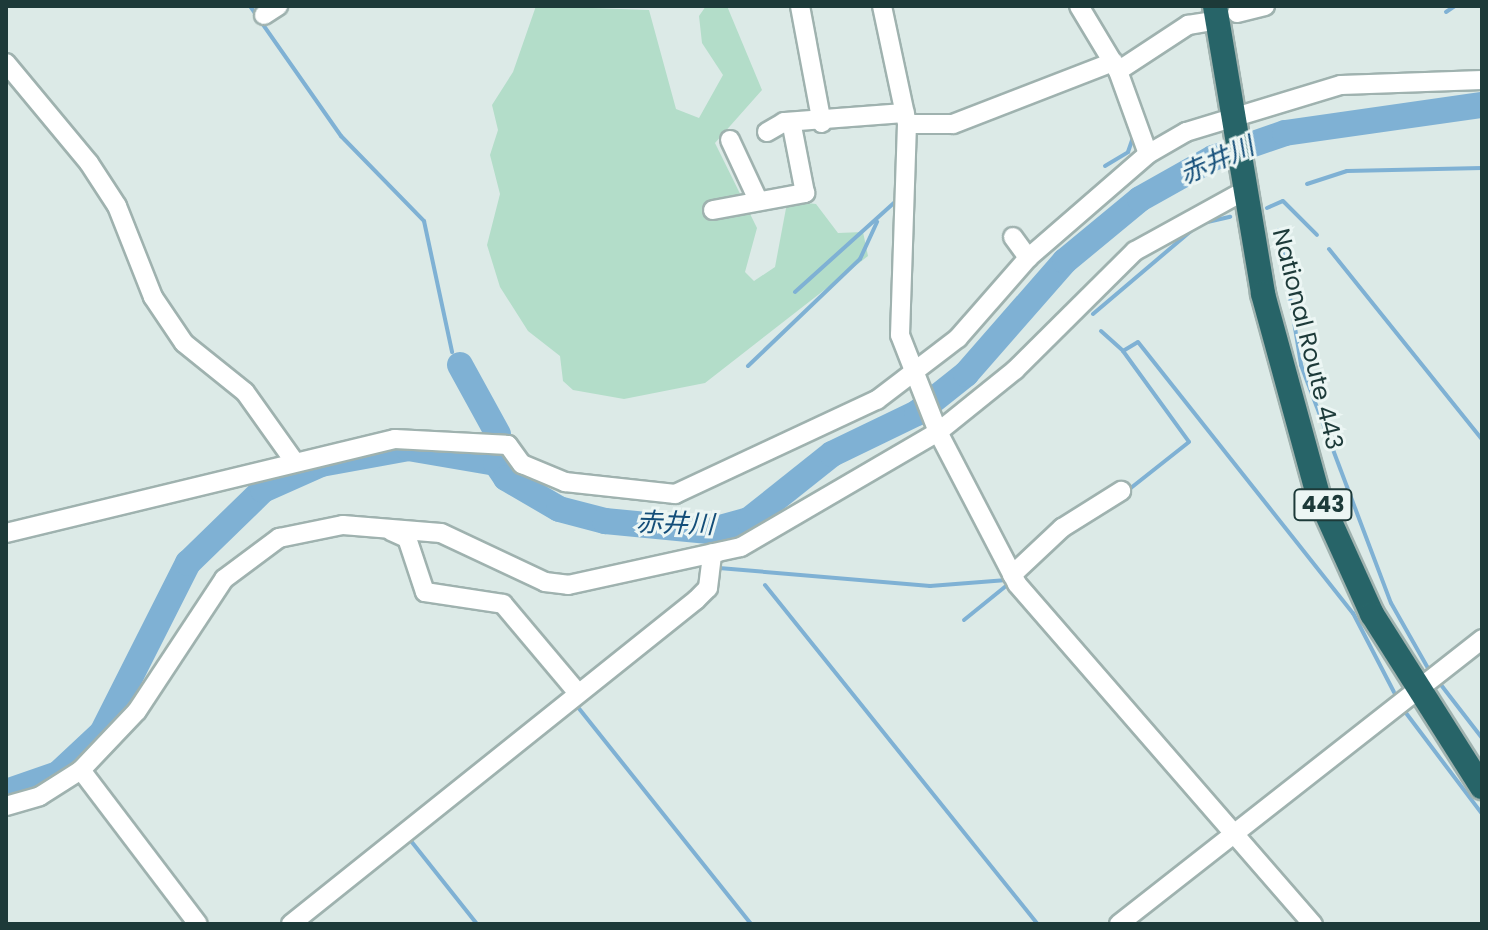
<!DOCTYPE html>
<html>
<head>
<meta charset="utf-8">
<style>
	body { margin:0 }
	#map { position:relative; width:1488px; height:930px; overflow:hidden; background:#dceae7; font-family:Poppins,"Noto Sans JP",sans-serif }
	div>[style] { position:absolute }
	.green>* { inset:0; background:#b3ddc9 }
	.stream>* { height:4px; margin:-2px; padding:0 2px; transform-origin:2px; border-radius:2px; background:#7fb1d4 }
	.river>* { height:26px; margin:-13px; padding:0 13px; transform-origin:13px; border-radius:13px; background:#7fb1d4 }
	.roads { filter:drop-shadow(2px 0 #9fb2af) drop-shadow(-2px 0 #9fb2af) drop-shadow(0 2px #9fb2af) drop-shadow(0 -2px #9fb2af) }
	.minor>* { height:18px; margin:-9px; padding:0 9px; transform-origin:9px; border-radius:9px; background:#fff }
	.highway>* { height:24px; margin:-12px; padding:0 12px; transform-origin:12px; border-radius:12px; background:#276468 }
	span { translate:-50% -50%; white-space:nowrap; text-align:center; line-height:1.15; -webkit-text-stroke:6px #ecf6f4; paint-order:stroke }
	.shield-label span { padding:2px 6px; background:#ecf6f4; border:2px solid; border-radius:6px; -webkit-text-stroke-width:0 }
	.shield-label { font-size:22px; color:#1d3a39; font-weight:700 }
	.street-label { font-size:24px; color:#1d3a39 }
	.water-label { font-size:26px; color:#144e79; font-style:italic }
	.frame { position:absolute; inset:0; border:8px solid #1d3a39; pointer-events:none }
</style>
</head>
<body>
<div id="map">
	<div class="green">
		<i style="clip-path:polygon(536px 6px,649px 10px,676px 109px,699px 118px,723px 75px,702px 43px,699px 16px,706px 6px,727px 6px,762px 90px,715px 143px,757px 228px,745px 272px,754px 281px,775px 267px,787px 203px,799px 202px,816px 204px,838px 233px,863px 232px,868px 256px,705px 383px,624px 399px,573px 390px,563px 381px,560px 356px,528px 331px,500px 287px,487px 245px,500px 194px,490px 155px,498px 130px,492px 105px,513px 72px)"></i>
	</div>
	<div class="stream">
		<i style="left:250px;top:6px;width:159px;rotate:55deg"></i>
		<i style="left:341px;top:136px;width:119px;rotate:45.7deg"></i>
		<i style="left:424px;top:221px;width:134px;rotate:77.9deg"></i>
		<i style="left:1446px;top:12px;width:11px;rotate:-34deg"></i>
		<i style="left:1105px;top:166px;width:27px;rotate:-31deg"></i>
		<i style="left:1128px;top:152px;width:18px;rotate:-71deg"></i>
		<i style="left:1307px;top:184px;width:42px;rotate:-18deg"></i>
		<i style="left:1347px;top:171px;width:135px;rotate:-1.3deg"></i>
		<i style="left:1267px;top:208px;width:17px;rotate:-24deg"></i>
		<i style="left:1283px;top:201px;width:48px;rotate:45deg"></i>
		<i style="left:1203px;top:223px;width:28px;rotate:-13deg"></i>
		<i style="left:1279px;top:230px;width:137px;rotate:80.7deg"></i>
		<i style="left:1301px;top:365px;width:254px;rotate:69.3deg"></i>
		<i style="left:1391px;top:603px;width:75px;rotate:60.4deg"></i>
		<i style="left:1329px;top:249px;width:244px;rotate:51.2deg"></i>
		<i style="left:795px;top:292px;width:136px;rotate:-42deg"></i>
		<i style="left:1093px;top:314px;width:130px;rotate:-40.3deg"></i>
		<i style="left:1101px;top:331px;width:30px;rotate:42deg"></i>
		<i style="left:1123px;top:351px;width:17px;rotate:-31deg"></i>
		<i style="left:1138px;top:342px;width:346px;rotate:51.6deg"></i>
		<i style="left:1353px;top:613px;width:89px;rotate:62.6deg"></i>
		<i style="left:1123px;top:351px;width:112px;rotate:54deg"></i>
		<i style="left:1189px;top:442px;width:79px;rotate:141.7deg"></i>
		<i style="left:748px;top:366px;width:155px;rotate:-43.7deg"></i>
		<i style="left:860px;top:259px;width:41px;rotate:-65.3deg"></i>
		<i style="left:719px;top:568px;width:212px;rotate:4.9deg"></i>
		<i style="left:930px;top:586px;width:77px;rotate:-4.5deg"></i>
		<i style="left:765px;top:585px;width:435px;rotate:51.2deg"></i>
		<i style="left:964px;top:620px;width:54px;rotate:-39deg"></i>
		<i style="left:1438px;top:681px;width:72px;rotate:52.3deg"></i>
		<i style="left:577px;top:706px;width:279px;rotate:51.4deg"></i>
		<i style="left:1406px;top:713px;width:126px;rotate:53deg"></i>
		<i style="left:411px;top:841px;width:106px;rotate:51.5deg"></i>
	</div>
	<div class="river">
		<i style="left:460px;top:365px;width:79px;rotate:61.2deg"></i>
		<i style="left:6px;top:792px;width:55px;rotate:-19.1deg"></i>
		<i style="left:58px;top:774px;width:60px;rotate:-43deg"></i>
		<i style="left:102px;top:733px;width:191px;rotate:-63.2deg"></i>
		<i style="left:188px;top:563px;width:105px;rotate:-44.2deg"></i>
		<i style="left:263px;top:490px;width:64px;rotate:-24.1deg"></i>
		<i style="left:321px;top:464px;width:88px;rotate:-10.4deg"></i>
		<i style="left:408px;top:448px;width:89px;rotate:9.7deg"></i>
		<i style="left:496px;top:463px;width:18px;rotate:56deg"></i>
		<i style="left:506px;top:478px;width:61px;rotate:30.3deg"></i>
		<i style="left:559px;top:509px;width:48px;rotate:14.6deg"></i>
		<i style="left:605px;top:521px;width:104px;rotate:5.5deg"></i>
		<i style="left:709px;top:531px;width:41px;rotate:-15.4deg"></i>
		<i style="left:749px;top:520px;width:106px;rotate:-38.5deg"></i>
		<i style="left:832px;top:454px;width:94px;rotate:-25.8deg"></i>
		<i style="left:917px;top:413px;width:63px;rotate:-38.5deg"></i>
		<i style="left:966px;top:374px;width:150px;rotate:-48.8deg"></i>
		<i style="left:1065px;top:261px;width:97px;rotate:-39.6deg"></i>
		<i style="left:1140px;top:199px;width:84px;rotate:-29.3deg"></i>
		<i style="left:1213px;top:158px;width:76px;rotate:-19.1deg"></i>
		<i style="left:1285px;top:133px;width:199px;rotate:-8.1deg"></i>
	</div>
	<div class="roads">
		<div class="minor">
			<i style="left:800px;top:6px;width:119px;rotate:79.4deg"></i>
			<i style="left:882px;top:6px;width:121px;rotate:78deg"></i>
			<i style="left:907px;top:124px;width:211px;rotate:91.9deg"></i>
			<i style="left:900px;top:335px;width:104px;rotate:68.6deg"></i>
			<i style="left:938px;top:432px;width:171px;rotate:62.5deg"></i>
			<i style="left:1017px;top:584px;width:451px;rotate:49deg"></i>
			<i style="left:1079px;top:6px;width:76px;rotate:59deg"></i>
			<i style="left:1118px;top:71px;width:88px;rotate:70.1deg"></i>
			<i style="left:1237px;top:13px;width:29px;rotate:-14deg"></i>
			<i style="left:264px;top:15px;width:17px;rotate:-33deg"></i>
			<i style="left:6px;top:63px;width:130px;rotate:50.3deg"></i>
			<i style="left:89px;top:163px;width:51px;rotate:56.9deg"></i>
			<i style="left:117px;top:206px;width:98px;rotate:68.4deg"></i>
			<i style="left:153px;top:297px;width:55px;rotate:56deg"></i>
			<i style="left:184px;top:343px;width:78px;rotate:38.8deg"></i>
			<i style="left:245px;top:392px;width:85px;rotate:54.6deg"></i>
			<i style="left:1118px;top:71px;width:84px;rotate:-33.3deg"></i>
			<i style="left:1188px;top:25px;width:18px;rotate:-9deg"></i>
			<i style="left:907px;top:124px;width:46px"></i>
			<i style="left:953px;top:124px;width:172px;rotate:-21.2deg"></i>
			<i style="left:767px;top:132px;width:20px;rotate:-30deg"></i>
			<i style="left:784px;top:122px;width:121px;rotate:-4.3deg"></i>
			<i style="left:730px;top:140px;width:64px;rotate:65deg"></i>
			<i style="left:713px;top:210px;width:94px;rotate:-10.5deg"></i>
			<i style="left:805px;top:193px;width:68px;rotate:-101deg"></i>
			<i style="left:1013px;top:237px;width:26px;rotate:54deg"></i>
			<i style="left:391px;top:531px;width:17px;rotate:24deg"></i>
			<i style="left:407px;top:538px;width:57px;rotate:71.6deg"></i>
			<i style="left:425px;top:592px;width:79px;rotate:8.7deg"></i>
			<i style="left:503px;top:604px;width:115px;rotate:49.9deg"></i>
			<i style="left:6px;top:533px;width:400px;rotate:-13.6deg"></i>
			<i style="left:395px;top:439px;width:113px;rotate:3deg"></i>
			<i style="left:508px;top:445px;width:24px;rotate:54deg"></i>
			<i style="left:522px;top:464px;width:47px;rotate:22.7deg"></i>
			<i style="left:565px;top:482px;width:111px;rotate:6.2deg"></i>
			<i style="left:675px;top:494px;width:223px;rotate:-25deg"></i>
			<i style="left:877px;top:400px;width:102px;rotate:-37.4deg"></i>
			<i style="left:958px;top:338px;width:106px;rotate:-48.8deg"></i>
			<i style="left:1028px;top:258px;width:159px;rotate:-40.9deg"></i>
			<i style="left:1148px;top:154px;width:44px;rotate:-30.1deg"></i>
			<i style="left:1186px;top:132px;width:162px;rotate:-16.9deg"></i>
			<i style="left:1341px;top:85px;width:141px;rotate:-2deg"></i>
			<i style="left:1012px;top:575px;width:69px;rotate:-43.2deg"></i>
			<i style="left:1062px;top:528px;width:70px;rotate:-32.1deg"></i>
			<i style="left:81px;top:770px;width:193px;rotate:52.8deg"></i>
			<i style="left:6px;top:806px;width:35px;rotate:-16deg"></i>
			<i style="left:40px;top:796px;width:49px;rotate:-32.4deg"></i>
			<i style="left:81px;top:770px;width:81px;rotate:-46.5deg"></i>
			<i style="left:137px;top:711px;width:158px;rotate:-56.6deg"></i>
			<i style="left:224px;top:579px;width:69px;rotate:-36.7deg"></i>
			<i style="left:279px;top:538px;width:65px;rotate:-11.5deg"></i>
			<i style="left:343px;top:525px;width:98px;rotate:4.7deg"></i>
			<i style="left:441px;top:533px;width:115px;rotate:25.2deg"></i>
			<i style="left:545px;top:582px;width:23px;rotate:7deg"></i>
			<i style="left:568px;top:585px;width:177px;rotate:-12.4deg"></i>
			<i style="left:741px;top:547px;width:228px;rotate:-30.3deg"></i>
			<i style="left:938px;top:432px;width:99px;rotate:-38.8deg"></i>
			<i style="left:1015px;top:370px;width:169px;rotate:-44.8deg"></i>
			<i style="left:1135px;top:251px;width:127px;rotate:-28.8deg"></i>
			<i style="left:291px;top:924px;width:519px;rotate:-38.66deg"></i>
			<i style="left:696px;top:600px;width:17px;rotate:-45deg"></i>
			<i style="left:708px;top:588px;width:35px;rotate:-83deg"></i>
			<i style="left:1119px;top:924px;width:462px;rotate:-38.1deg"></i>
		</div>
		<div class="highway">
			<i style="left:1215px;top:6px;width:292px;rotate:80.5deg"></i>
			<i style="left:1263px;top:294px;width:208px;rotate:74.7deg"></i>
			<i style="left:1318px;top:495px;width:131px;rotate:65.6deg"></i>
			<i style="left:1372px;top:614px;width:205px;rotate:57.6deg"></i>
		</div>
	</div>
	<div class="shield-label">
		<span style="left:1323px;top:505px">443</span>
	</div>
	<div class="street-label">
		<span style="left:1308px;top:339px;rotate:76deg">National Route 443</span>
	</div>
	<div class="water-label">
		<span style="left:1217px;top:161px;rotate:-24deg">赤井川</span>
		<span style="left:675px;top:524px;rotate:2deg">赤井川</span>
	</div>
	<div class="frame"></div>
</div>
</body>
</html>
